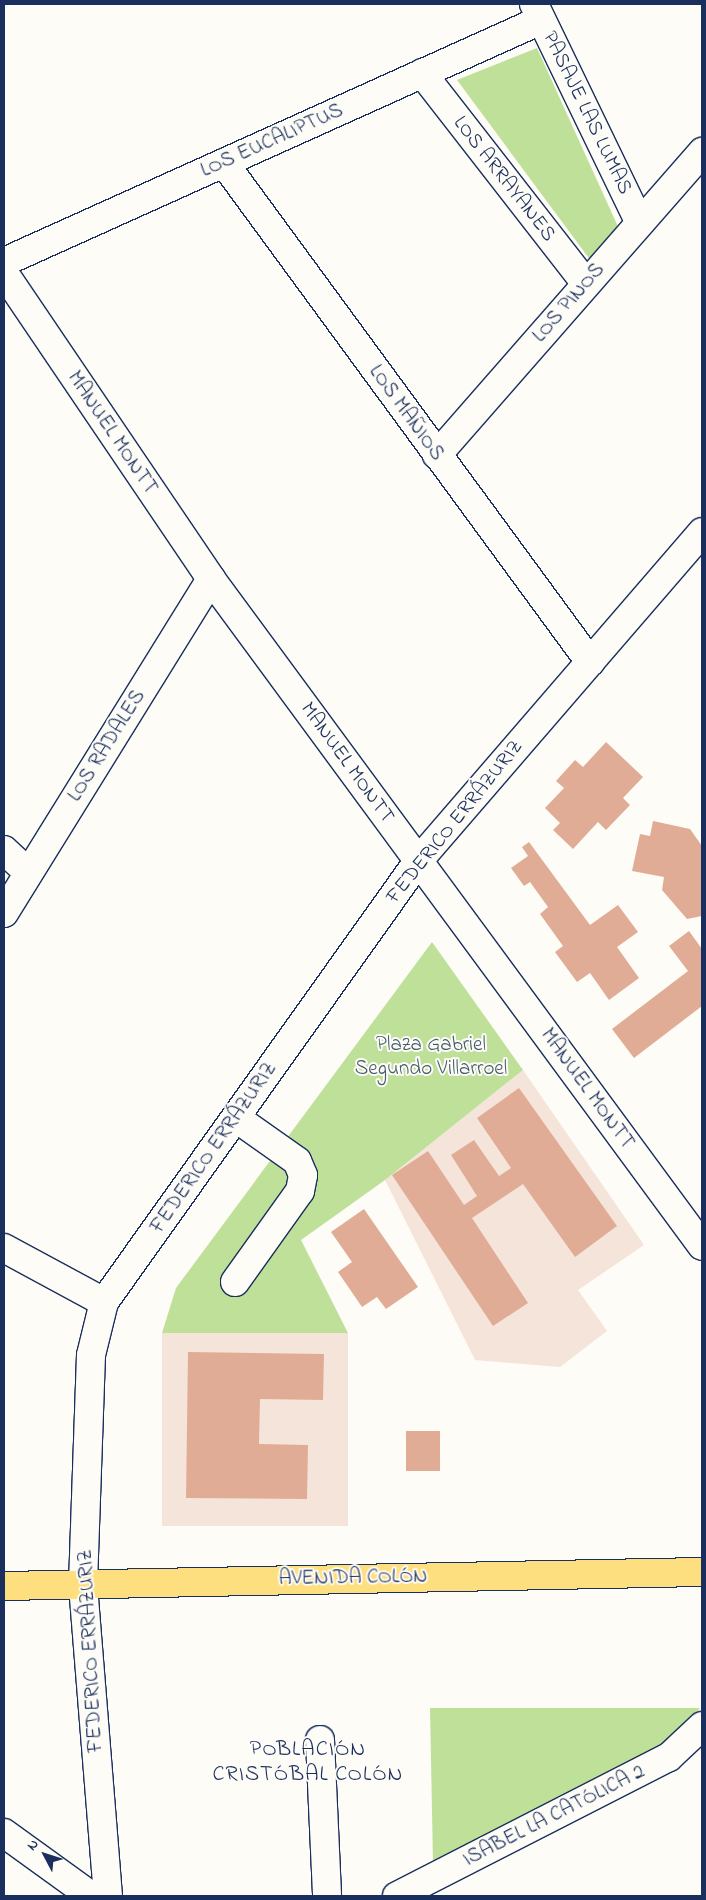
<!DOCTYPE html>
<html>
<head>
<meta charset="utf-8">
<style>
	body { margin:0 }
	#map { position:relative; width:706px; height:1900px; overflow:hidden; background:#fdfcf7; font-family:"Indie Flower",sans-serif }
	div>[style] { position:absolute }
	.built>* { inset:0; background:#f5e4da; transform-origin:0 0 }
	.green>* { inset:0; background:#bfe099 }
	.building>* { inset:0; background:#e1ac95; transform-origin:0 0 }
	.roads { filter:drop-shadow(1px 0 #1b2f5e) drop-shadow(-1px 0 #1b2f5e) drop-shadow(0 1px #1b2f5e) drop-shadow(0 -1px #1b2f5e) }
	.minor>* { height:28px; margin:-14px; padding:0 14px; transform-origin:14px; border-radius:14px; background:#fdfcf7 }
	.major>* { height:28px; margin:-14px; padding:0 14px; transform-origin:14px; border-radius:14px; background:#fedf80 }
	span { translate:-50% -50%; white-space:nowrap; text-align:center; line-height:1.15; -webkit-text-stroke:4px #fdfcf7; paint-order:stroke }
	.street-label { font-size:21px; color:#1b2f5e }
	.park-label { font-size:21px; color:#445b6d }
	.neighbourhood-label { font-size:22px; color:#1b2f5e; letter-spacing:1px }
	.frame { position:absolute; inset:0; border:5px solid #1b2f5e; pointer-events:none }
	.north { position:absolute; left:20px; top:1830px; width:50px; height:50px; -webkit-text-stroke:4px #fdfcf7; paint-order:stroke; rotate:310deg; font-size:14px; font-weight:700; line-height:20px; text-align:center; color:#1b2f5e }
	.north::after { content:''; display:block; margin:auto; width:18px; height:22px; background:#1b2f5e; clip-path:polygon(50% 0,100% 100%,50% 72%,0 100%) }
</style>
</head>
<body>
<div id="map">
	<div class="built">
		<i style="clip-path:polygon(523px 1070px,644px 1245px,578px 1290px,607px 1331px,560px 1367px,475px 1360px,385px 1180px)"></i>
		<i style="left:162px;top:1333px;width:186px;height:193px"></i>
	</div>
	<div class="green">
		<i style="clip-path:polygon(537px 48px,620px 231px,591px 261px,457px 80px)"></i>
		<i style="clip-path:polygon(432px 942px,523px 1070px,385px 1180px,301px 1240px,348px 1333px,162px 1333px,176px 1288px)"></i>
		<i style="clip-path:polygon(430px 1708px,700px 1708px,666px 1748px,433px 1862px)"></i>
	</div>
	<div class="building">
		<i style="clip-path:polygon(606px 742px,643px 777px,623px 798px,630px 805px,606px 830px,598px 822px,573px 849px,553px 830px,560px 823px,545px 808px,564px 788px,556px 781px,575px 760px,583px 767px)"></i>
		<i style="clip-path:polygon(653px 821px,690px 829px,702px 846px,702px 916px,687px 919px,662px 890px,664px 877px,632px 871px,640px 834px,650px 836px)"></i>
		<i style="clip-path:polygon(529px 842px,590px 925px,618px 905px,638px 932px,617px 947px,639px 978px,609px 1000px,590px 973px,577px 982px,555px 952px,563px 946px,540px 914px,548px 907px,530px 882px,524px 886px,511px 868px,528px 856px,522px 847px)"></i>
		<i style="clip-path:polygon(689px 931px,702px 949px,702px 1006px,634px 1058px,612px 1029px,688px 971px,669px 946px)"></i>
		<i style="clip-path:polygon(519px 1088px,617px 1226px,575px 1257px,523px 1184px,472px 1218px,528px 1303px,493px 1326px,392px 1175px,428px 1151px,464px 1205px,477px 1196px,451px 1155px,474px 1140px,499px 1176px,511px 1168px,477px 1118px)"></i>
		<i style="clip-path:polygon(364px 1209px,418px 1287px,386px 1309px,377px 1297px,362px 1307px,338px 1272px,352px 1262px,331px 1232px)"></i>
		<i style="clip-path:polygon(188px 1352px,324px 1354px,323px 1400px,260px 1399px,259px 1444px,308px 1445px,307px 1499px,186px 1498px)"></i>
		<i style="left:406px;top:1431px;width:34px;height:40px"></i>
	</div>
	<div class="roads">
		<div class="minor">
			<i style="left:534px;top:4px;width:243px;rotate:64.2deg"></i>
			<i style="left:422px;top:73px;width:267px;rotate:52.1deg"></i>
			<i style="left:224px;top:163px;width:619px;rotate:53.74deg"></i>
			<i style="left:4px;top:262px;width:589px;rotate:-24.26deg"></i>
			<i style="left:4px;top:273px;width:369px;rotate:55.9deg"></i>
			<i style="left:211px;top:579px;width:828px;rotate:53.64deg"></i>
			<i style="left:437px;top:455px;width:403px;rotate:-48.8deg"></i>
			<i style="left:4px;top:850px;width:33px;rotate:43deg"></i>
			<i style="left:4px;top:913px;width:393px;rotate:-58.2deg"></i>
			<i style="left:4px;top:1248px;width:114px;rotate:28.4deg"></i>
			<i style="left:235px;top:1282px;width:112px;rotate:-54.5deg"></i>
			<i style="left:300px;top:1191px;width:16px;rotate:-79deg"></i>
			<i style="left:303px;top:1175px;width:15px;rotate:-113deg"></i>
			<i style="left:297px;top:1161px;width:75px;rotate:-144.8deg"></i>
			<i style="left:320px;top:1740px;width:156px;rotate:87.4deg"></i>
			<i style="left:4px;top:1833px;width:107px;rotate:35.9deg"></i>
			<i style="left:108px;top:1896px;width:313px;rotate:-94.6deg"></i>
			<i style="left:83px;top:1584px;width:229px;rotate:-88deg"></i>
			<i style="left:91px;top:1355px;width:55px;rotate:-76.2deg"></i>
			<i style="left:104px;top:1302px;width:543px;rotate:-54.52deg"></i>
			<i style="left:419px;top:860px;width:433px;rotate:-49.2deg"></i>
			<i style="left:397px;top:1896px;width:305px;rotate:-27.1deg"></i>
			<i style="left:669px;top:1757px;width:45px;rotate:-43.2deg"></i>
		</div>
		<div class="major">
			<i style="left:4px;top:1586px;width:698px;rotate:-1.15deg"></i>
		</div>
	</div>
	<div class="street-label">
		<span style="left:587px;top:113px;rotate:64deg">PASAJE LAS LUMAS</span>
		<span style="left:272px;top:141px;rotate:-24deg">LOS EUCALIPTUS</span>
		<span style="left:504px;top:179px;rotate:52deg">LOS ARRAYANES</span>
		<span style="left:569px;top:303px;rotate:-49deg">LOS PINOS</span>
		<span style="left:406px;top:413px;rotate:54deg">LOS MAÑIOS</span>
		<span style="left:112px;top:433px;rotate:56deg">MANUEL MONTT</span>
		<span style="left:107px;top:746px;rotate:-58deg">LOS RADALES</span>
		<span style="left:347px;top:763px;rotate:54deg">MANUEL MONTT</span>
		<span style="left:455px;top:822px;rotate:-51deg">FEDERICO ERRÁZURIZ</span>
		<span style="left:587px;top:1089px;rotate:54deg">MANUEL MONTT</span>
		<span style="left:214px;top:1148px;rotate:-55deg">FEDERICO ERRÁZURIZ</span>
		<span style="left:353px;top:1578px;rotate:-1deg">AVENIDA COLÓN</span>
		<span style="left:91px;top:1651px;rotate:-93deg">FEDERICO ERRÁZURIZ</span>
		<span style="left:554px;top:1816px;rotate:-27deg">ISABEL LA CATÓLICA 2</span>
	</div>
	<div class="park-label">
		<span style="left:431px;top:1057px">Plaza Gabriel<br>Segundo Villarroel</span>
	</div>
	<div class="neighbourhood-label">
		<span style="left:308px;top:1763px">POBLACIÓN<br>CRISTÓBAL COLÓN</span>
	</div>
	<div class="frame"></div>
	<div class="north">N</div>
</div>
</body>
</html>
